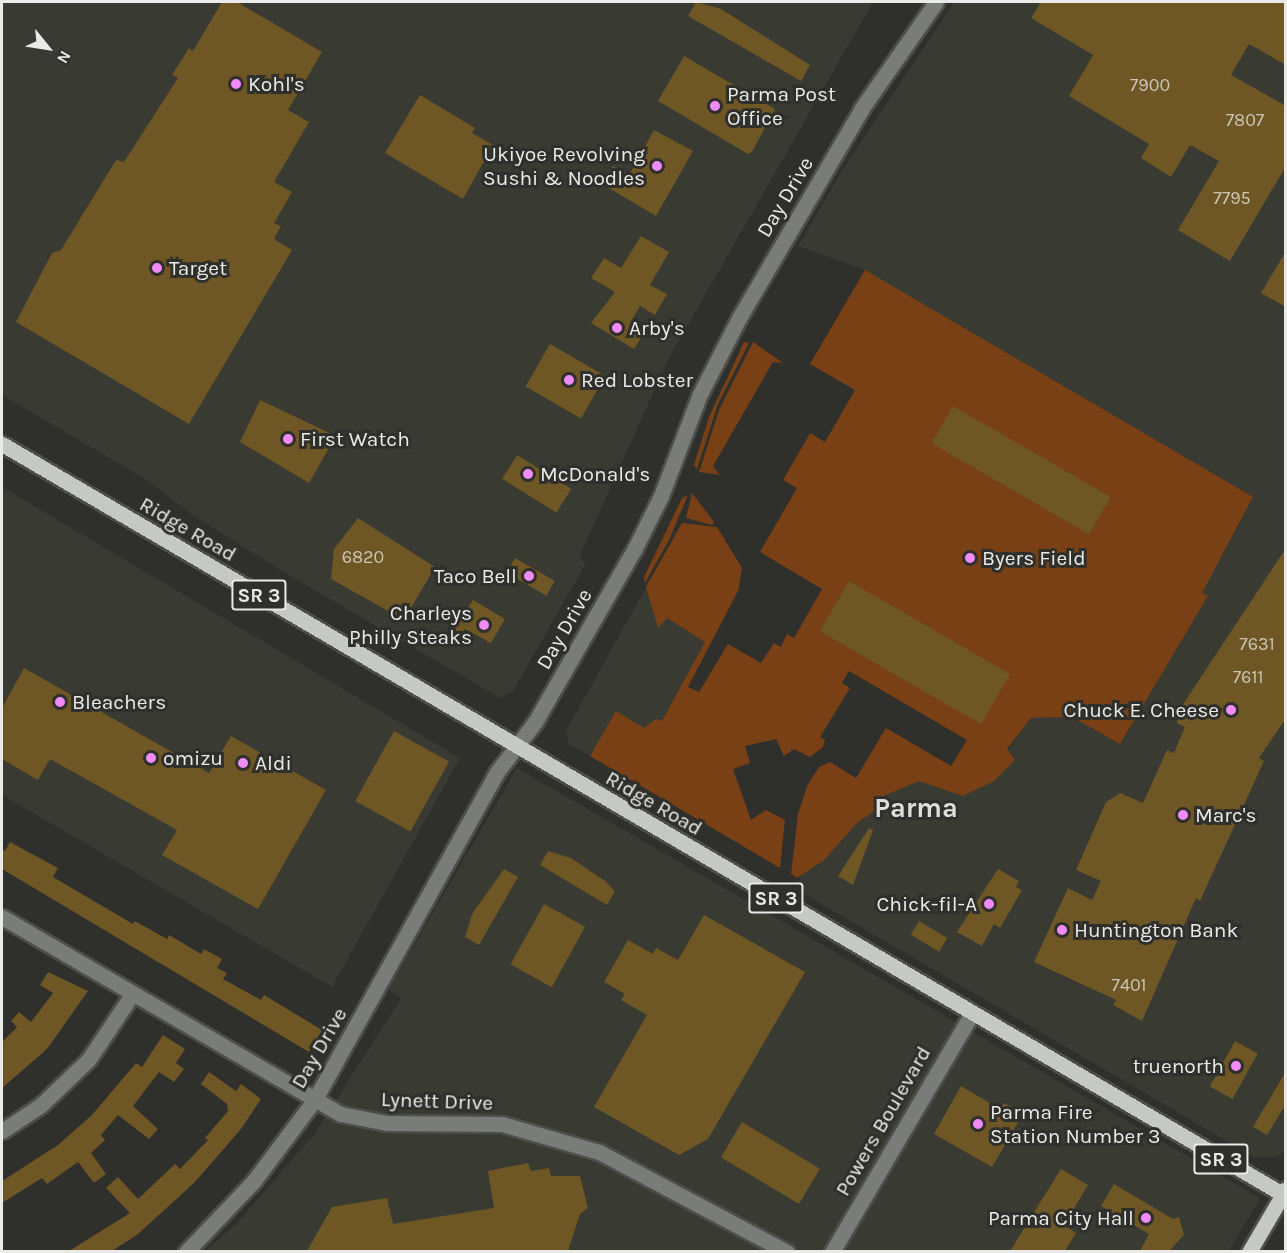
<!DOCTYPE html>
<html>
<head>
<meta charset="utf-8">
<style>
	body { margin:0 }
	#map { position:relative; width:1287px; height:1253px; overflow:hidden; background:#2f2f2c; font-family:Karla,sans-serif }
	div>[style] { position:absolute }
	.built>* { inset:0; background:#393a31 }
	.green>* { inset:0; background:#793f15 }
	.building>* { inset:0; background:#6f5625; transform-origin:0 0 }
	.roads { filter:drop-shadow(2px 0 #4d4d4a) drop-shadow(-2px 0 #4d4d4a) drop-shadow(0 2px #4d4d4a) drop-shadow(0 -2px #4d4d4a) }
	.minor>* { height:15px; margin:-7.5px; padding:0 7.5px; transform-origin:7.5px; border-radius:7.5px; background:#7a7c7a }
	.major>* { height:15px; margin:-7.5px; padding:0 7.5px; transform-origin:7.5px; border-radius:7.5px; background:#c6c8c6 }
	.dots>* { width:16px; height:16px; translate:-50% -50%; box-sizing:border-box; border:3px solid #2f2f2c; border-radius:50% }
	span { translate:-50% -50%; white-space:nowrap; text-align:center; line-height:1.15; -webkit-text-stroke:6px #2f2f2c; paint-order:stroke }
	.number-label { font-size:18px; color:#cbc5b7 }
	.number-label span { -webkit-text-stroke-width:0 }
	.shield-label span { padding:2px 4px; background:#2f2f2c; border:2px solid; border-radius:4px; -webkit-text-stroke-width:0 }
	.shield-label { font-size:20px; color:#eaeae8; font-weight:700 }
	.poi-label { font-size:21px; color:#eaeae8 }
	.left { translate:0 -50%; text-align:left }
	.right { translate:-100% -50%; text-align:right }
	.street-label { font-size:21px; color:#eaeae8 }
	.district-label { font-size:27px; color:#dededa; font-weight:700 }
	.frame { position:absolute; inset:0; border:3px solid #eaeae8; pointer-events:none }
	.north { position:absolute; left:18px; top:18px; width:60px; height:60px; -webkit-text-stroke:4px #2f2f2c; paint-order:stroke; rotate:120deg; font-size:16px; font-weight:700; line-height:24px; text-align:center; color:#eaeae8 }
	.north::after { content:''; display:block; margin:auto; width:21px; height:27px; background:#eaeae8; clip-path:polygon(50% 0,100% 100%,50% 72%,0 100%) }
</style>
</head>
<body>
<div id="map">
	<div class="built">
		<i style="clip-path:polygon(2px 2px,873px 2px,669px 358px,580px 555px,585px 565px,513px 691px,500px 698px,292px 577px,195px 517px,147px 480px,2px 395px)"></i>
		<i style="clip-path:polygon(954px 2px,1285px 2px,1285px 1151px,1277px 1157px,1255px 1157px,1225px 1140px,794px 888px,846px 804px,886px 777px,997px 765px,1031px 718px,1072px 717px,1120px 744px,1207px 597px,1201px 593px,1243px 518px,865px 270px,798px 246px,841px 172px)"></i>
		<i style="clip-path:polygon(2px 487px,460px 758px,332px 987px,2px 795px)"></i>
		<i style="clip-path:polygon(653px 575px,726px 613px,634px 782px,569px 744px,566px 731px)"></i>
		<i style="clip-path:polygon(517px 768px,1260px 1198px,1229px 1251px,204px 1252px,236px 1224px,316px 1132px,401px 998px,388px 990px)"></i>
	</div>
	<div class="green">
		<i style="clip-path:polygon(865px 270px,1253px 497px,1202px 593px,1208px 596px,1120px 744px,1072px 717px,1031px 718px,1007px 749px,1015px 760px,994px 781px,963px 796px,919px 781px,879px 798px,881px 806px,857px 823px,823px 861px,797px 878px,791px 874px,798px 814px,807px 786px,819px 767px,830px 762px,856px 778px,886px 728px,951px 766px,967px 740px,849px 671px,842px 683px,850px 688px,820px 737px,825px 740px,823px 747px,810px 757px,794px 749px,784px 756px,776px 739px,745px 746px,750px 763px,733px 769px,751px 820px,766px 810px,785px 820px,780px 868px,590px 756px,616px 711px,644px 728px,656px 719px,662px 721px,705px 642px,667px 618px,658px 628px,646px 587px,682px 523px,717px 527px,742px 568px,738px 591px,688px 687px,699px 692px,728px 644px,761px 663px,774px 643px,781px 647px,787px 634px,794px 638px,822px 589px,760px 552px,797px 488px,783px 480px,805px 442px,810px 433px,825px 442px,855px 390px,810px 364px)"></i>
		<i style="clip-path:polygon(744px 342px,749px 343px,718px 404px,697px 469px,694px 465px,709px 417px)"></i>
		<i style="clip-path:polygon(753px 342px,783px 363px,773px 362px,713px 466px,720px 475px,699px 472px,719px 410px)"></i>
		<i style="clip-path:polygon(692px 493px,714px 522px,712px 525px,686px 518px)"></i>
		<i style="clip-path:polygon(688px 495px,669px 540px,645px 583px,644px 577px,682px 498px)"></i>
	</div>
	<div class="building">
		<i style="clip-path:polygon(222px 2px,237px 2px,322px 52px,288px 110px,309px 122px,274px 182px,292px 192px,274px 223px,281px 226px,274px 239px,292px 250px,189px 424px,16px 322px,52px 253px,61px 250px,116px 160px,124px 162px,178px 78px,172px 75px,189px 48px,193px 51px)"></i>
		<i style="clip-path:polygon(696px 2px,721px 9px,810px 65px,801px 81px,688px 16px)"></i>
		<i style="clip-path:polygon(1041px 2px,1286px 2px,1286px 65px,1249px 44px,1231px 75px,1286px 106px,1286px 166px,1230px 261px,1178px 230px,1219px 161px,1190px 145px,1171px 177px,1141px 158px,1149px 144px,1069px 96px,1093px 55px,1031px 18px)"></i>
		<i style="clip-path:polygon(684px 56px,775px 109px,752px 152px,748px 154px,658px 101px)"></i>
		<i style="clip-path:polygon(420px 95px,475px 128px,472px 133px,493px 145px,463px 199px,385px 153px)"></i>
		<i style="clip-path:polygon(654px 130px,693px 151px,656px 216px,602px 184px,613px 166px,629px 175px)"></i>
		<i style="clip-path:polygon(641px 236px,669px 252px,650px 285px,667px 294px,655px 315px,640px 306px,630px 324px,644px 333px,634px 349px,591px 323px,615px 292px,591px 278px,604px 258px,621px 268px)"></i>
		<i style="clip-path:polygon(1286px 251px,1286px 307px,1261px 293px)"></i>
		<i style="left:550px;top:344px;width:64px;height:49px;rotate:30deg"></i>
		<i style="clip-path:polygon(260px 400px,336px 436px,309px 483px,240px 442px)"></i>
		<i style="left:953px;top:406px;width:182px;height:43px;rotate:30deg"></i>
		<i style="left:517px;top:455px;width:64px;height:28px;rotate:32deg"></i>
		<i style="clip-path:polygon(358px 518px,435px 567px,404px 620px,331px 579px,334px 549px)"></i>
		<i style="clip-path:polygon(1286px 548px,1286px 718px,1259px 758px,1264px 761px,1200px 901px,1196px 898px,1142px 1021px,1113px 1005px,1116px 1000px,1034px 962px,1068px 888px,1092px 900px,1101px 881px,1076px 870px,1106px 802px,1120px 793px,1143px 803px,1167px 750px,1174px 753px,1185px 727px,1177px 723px,1180px 709px)"></i>
		<i style="left:515px;top:558px;width:46px;height:17px;rotate:30deg"></i>
		<i style="left:849px;top:581px;width:186px;height:58px;rotate:30deg"></i>
		<i style="clip-path:polygon(473px 600px,505px 619px,491px 643px,465px 629px,462px 634px,453px 629px)"></i>
		<i style="clip-path:polygon(24px 668px,209px 773px,231px 736px,326px 790px,258px 909px,162px 855px,177px 830px,50px 759px,38px 780px,2px 759px,2px 708px)"></i>
		<i style="left:394px;top:731px;width:63px;height:80px;rotate:29deg"></i>
		<i style="clip-path:polygon(869px 828px,873px 830px,853px 885px,838px 876px)"></i>
		<i style="clip-path:polygon(10px 842px,58px 868px,53px 877px,133px 924px,135px 921px,167px 939px,169px 935px,201px 954px,204px 949px,222px 959px,217px 968px,227px 973px,223px 979px,261px 1000px,264px 995px,322px 1030px,309px 1052px,2px 869px,2px 849px,5px 851px)"></i>
		<i style="clip-path:polygon(548px 851px,571px 858px,605px 881px,615px 891px,607px 905px,540px 865px)"></i>
		<i style="clip-path:polygon(504px 869px,518px 877px,479px 945px,465px 937px,472px 914px)"></i>
		<i style="clip-path:polygon(998px 869px,1019px 881px,1016px 887px,1022px 890px,1000px 928px,994px 924px,982px 946px,957px 932px)"></i>
		<i style="left:544px;top:904px;width:47px;height:69px;rotate:29deg"></i>
		<i style="clip-path:polygon(704px 915px,805px 972px,708px 1139px,679px 1155px,594px 1107px,647px 1015px,621px 1000px,625px 994px,604px 982px,628px 940px,653px 954px,656px 948px,678px 960px)"></i>
		<i style="left:919px;top:921px;width:33px;height:16px;rotate:31deg"></i>
		<i style="clip-path:polygon(48px 972px,88px 991px,47px 1049px,2px 1088px,2px 1042px,17px 1027px,11px 1021px,19px 1012px,31px 1022px,53px 993px,40px 985px)"></i>
		<i style="clip-path:polygon(163px 1035px,185px 1049px,176px 1063px,184px 1069px,174px 1082px,159px 1072px,133px 1106px,158px 1129px,149px 1139px,118px 1115px,101px 1135px,105px 1140px,91px 1153px,106px 1174px,94px 1183px,78px 1162px,47px 1184px,42px 1178px,2px 1203px,2px 1181px,58px 1145px,92px 1115px,136px 1063px,142px 1067px)"></i>
		<i style="left:1235px;top:1041px;width:26px;height:52px;rotate:29deg"></i>
		<i style="clip-path:polygon(1286px 1071px,1286px 1104px,1267px 1135px,1253px 1127px)"></i>
		<i style="clip-path:polygon(209px 1072px,236px 1091px,241px 1084px,261px 1099px,241px 1129px,194px 1183px,138px 1234px,112px 1251px,69px 1251px,130px 1213px,106px 1188px,118px 1177px,138px 1199px,175px 1164px,180px 1169px,208px 1140px,205px 1138px,228px 1111px,227px 1104px,201px 1084px)"></i>
		<i style="clip-path:polygon(961px 1086px,1000px 1109px,1004px 1103px,1023px 1114px,992px 1167px,934px 1134px)"></i>
		<i style="left:742px;top:1122px;width:91px;height:41px;rotate:31deg"></i>
		<i style="clip-path:polygon(528px 1163px,531px 1171px,549px 1168px,551px 1176px,580px 1176px,588px 1208px,580px 1214px,568px 1251px,307px 1251px,332px 1207px,387px 1198px,393px 1224px,494px 1208px,488px 1171px)"></i>
		<i style="clip-path:polygon(1061px 1169px,1088px 1185px,1064px 1225px,1076px 1233px,1065px 1251px,1010px 1251px)"></i>
		<i style="clip-path:polygon(1114px 1184px,1173px 1219px,1179px 1217px,1184px 1235px,1169px 1251px,1140px 1251px,1149px 1234px,1101px 1206px)"></i>
	</div>
	<div class="roads">
		<div class="minor">
			<i style="left:2px;top:917px;width:392px;rotate:30.2deg"></i>
			<i style="left:341px;top:1114px;width:47px;rotate:11.1deg"></i>
			<i style="left:387px;top:1123px;width:115px;rotate:0.5deg"></i>
			<i style="left:502px;top:1124px;width:101px;rotate:16.1deg"></i>
			<i style="left:599px;top:1152px;width:213px;rotate:28deg"></i>
			<i style="left:2px;top:1131px;width:47px;rotate:-33.7deg"></i>
			<i style="left:41px;top:1105px;width:66px;rotate:-43.8deg"></i>
			<i style="left:89px;top:1059px;width:79px;rotate:-56.3deg"></i>
			<i style="left:186px;top:1252px;width:97px;rotate:-46.3deg"></i>
			<i style="left:253px;top:1182px;width:104px;rotate:-53.2deg"></i>
			<i style="left:315px;top:1099px;width:374px;rotate:-60.9deg"></i>
			<i style="left:497px;top:772px;width:63px;rotate:-52.8deg"></i>
			<i style="left:535px;top:722px;width:201px;rotate:-60.1deg"></i>
			<i style="left:635px;top:548px;width:58px;rotate:-63.4deg"></i>
			<i style="left:661px;top:496px;width:109px;rotate:-69.1deg"></i>
			<i style="left:700px;top:394px;width:85px;rotate:-62.8deg"></i>
			<i style="left:739px;top:318px;width:243px;rotate:-59.6deg"></i>
			<i style="left:862px;top:108px;width:129px;rotate:-55.1deg"></i>
			<i style="left:832px;top:1252px;width:277px;rotate:-59.6deg"></i>
		</div>
		<div class="major">
			<i style="left:2px;top:444px;width:1488px;rotate:30.36deg"></i>
			<i style="left:1249px;top:1252px;width:73px;rotate:-59.6deg"></i>
		</div>
	</div>
	<div class="dots">
		<i style="left:236px;top:84px;background:#f08bf5"></i>
		<i style="left:715px;top:106px;background:#f08bf5"></i>
		<i style="left:657px;top:166px;background:#f08bf5"></i>
		<i style="left:157px;top:268px;background:#f08bf5"></i>
		<i style="left:617px;top:328px;background:#f08bf5"></i>
		<i style="left:569px;top:380px;background:#f08bf5"></i>
		<i style="left:288px;top:439px;background:#f08bf5"></i>
		<i style="left:528px;top:474px;background:#f08bf5"></i>
		<i style="left:970px;top:558px;background:#f08bf5"></i>
		<i style="left:529px;top:576px;background:#f08bf5"></i>
		<i style="left:484px;top:625px;background:#f08bf5"></i>
		<i style="left:60px;top:702px;background:#f08bf5"></i>
		<i style="left:1231px;top:710px;background:#f08bf5"></i>
		<i style="left:151px;top:758px;background:#f08bf5"></i>
		<i style="left:243px;top:763px;background:#f08bf5"></i>
		<i style="left:1183px;top:815px;background:#f08bf5"></i>
		<i style="left:989px;top:904px;background:#f08bf5"></i>
		<i style="left:1062px;top:930px;background:#f08bf5"></i>
		<i style="left:1236px;top:1066px;background:#f08bf5"></i>
		<i style="left:978px;top:1124px;background:#f08bf5"></i>
		<i style="left:1146px;top:1218px;background:#f08bf5"></i>
	</div>
	<div class="number-label">
		<span style="left:1150px;top:85px">7900</span>
		<span style="left:1245px;top:120px">7807</span>
		<span style="left:1232px;top:198px">7795</span>
		<span style="left:363px;top:557px">6820</span>
		<span style="left:1257px;top:644px">7631</span>
		<span style="left:1248px;top:677px">7611</span>
		<span style="left:1129px;top:985px">7401</span>
	</div>
	<div class="shield-label">
		<span style="left:259px;top:595px">SR 3</span>
		<span style="left:776px;top:898px">SR 3</span>
		<span style="left:1221px;top:1159px">SR 3</span>
	</div>
	<div class="poi-label">
		<span class="left" style="left:248px;top:84px">Kohl's</span>
		<span class="left" style="left:727px;top:106px">Parma Post<br>Office</span>
		<span class="right" style="left:645px;top:166px">Ukiyoe Revolving<br>Sushi &amp; Noodles</span>
		<span class="left" style="left:169px;top:268px">Target</span>
		<span class="left" style="left:629px;top:328px">Arby's</span>
		<span class="left" style="left:581px;top:380px">Red Lobster</span>
		<span class="left" style="left:300px;top:439px">First Watch</span>
		<span class="left" style="left:540px;top:474px">McDonald's</span>
		<span class="left" style="left:982px;top:558px">Byers Field</span>
		<span class="right" style="left:517px;top:576px">Taco Bell</span>
		<span class="right" style="left:472px;top:625px">Charleys<br>Philly Steaks</span>
		<span class="left" style="left:72px;top:702px">Bleachers</span>
		<span class="right" style="left:1219px;top:710px">Chuck E. Cheese</span>
		<span class="left" style="left:163px;top:758px">omizu</span>
		<span class="left" style="left:255px;top:763px">Aldi</span>
		<span class="left" style="left:1195px;top:815px">Marc's</span>
		<span class="right" style="left:977px;top:904px">Chick-fil-A</span>
		<span class="left" style="left:1074px;top:930px">Huntington Bank</span>
		<span class="right" style="left:1224px;top:1066px">truenorth</span>
		<span class="left" style="left:990px;top:1124px">Parma Fire<br>Station Number 3</span>
		<span class="right" style="left:1134px;top:1218px">Parma City Hall</span>
	</div>
	<div class="street-label">
		<span style="left:785px;top:197px;rotate:-59deg">Day Drive</span>
		<span style="left:188px;top:529px;rotate:30deg">Ridge Road</span>
		<span style="left:564px;top:629px;rotate:-60deg">Day Drive</span>
		<span style="left:654px;top:803px;rotate:30deg">Ridge Road</span>
		<span style="left:319px;top:1048px;rotate:-60deg">Day Drive</span>
		<span style="left:437px;top:1101px;rotate:2deg">Lynett Drive</span>
		<span style="left:883px;top:1121px;rotate:-60deg">Powers Boulevard</span>
	</div>
	<div class="district-label">
		<span style="left:916px;top:809px">Parma</span>
	</div>
	<div class="frame"></div>
	<div class="north">N</div>
</div>
</body>
</html>
